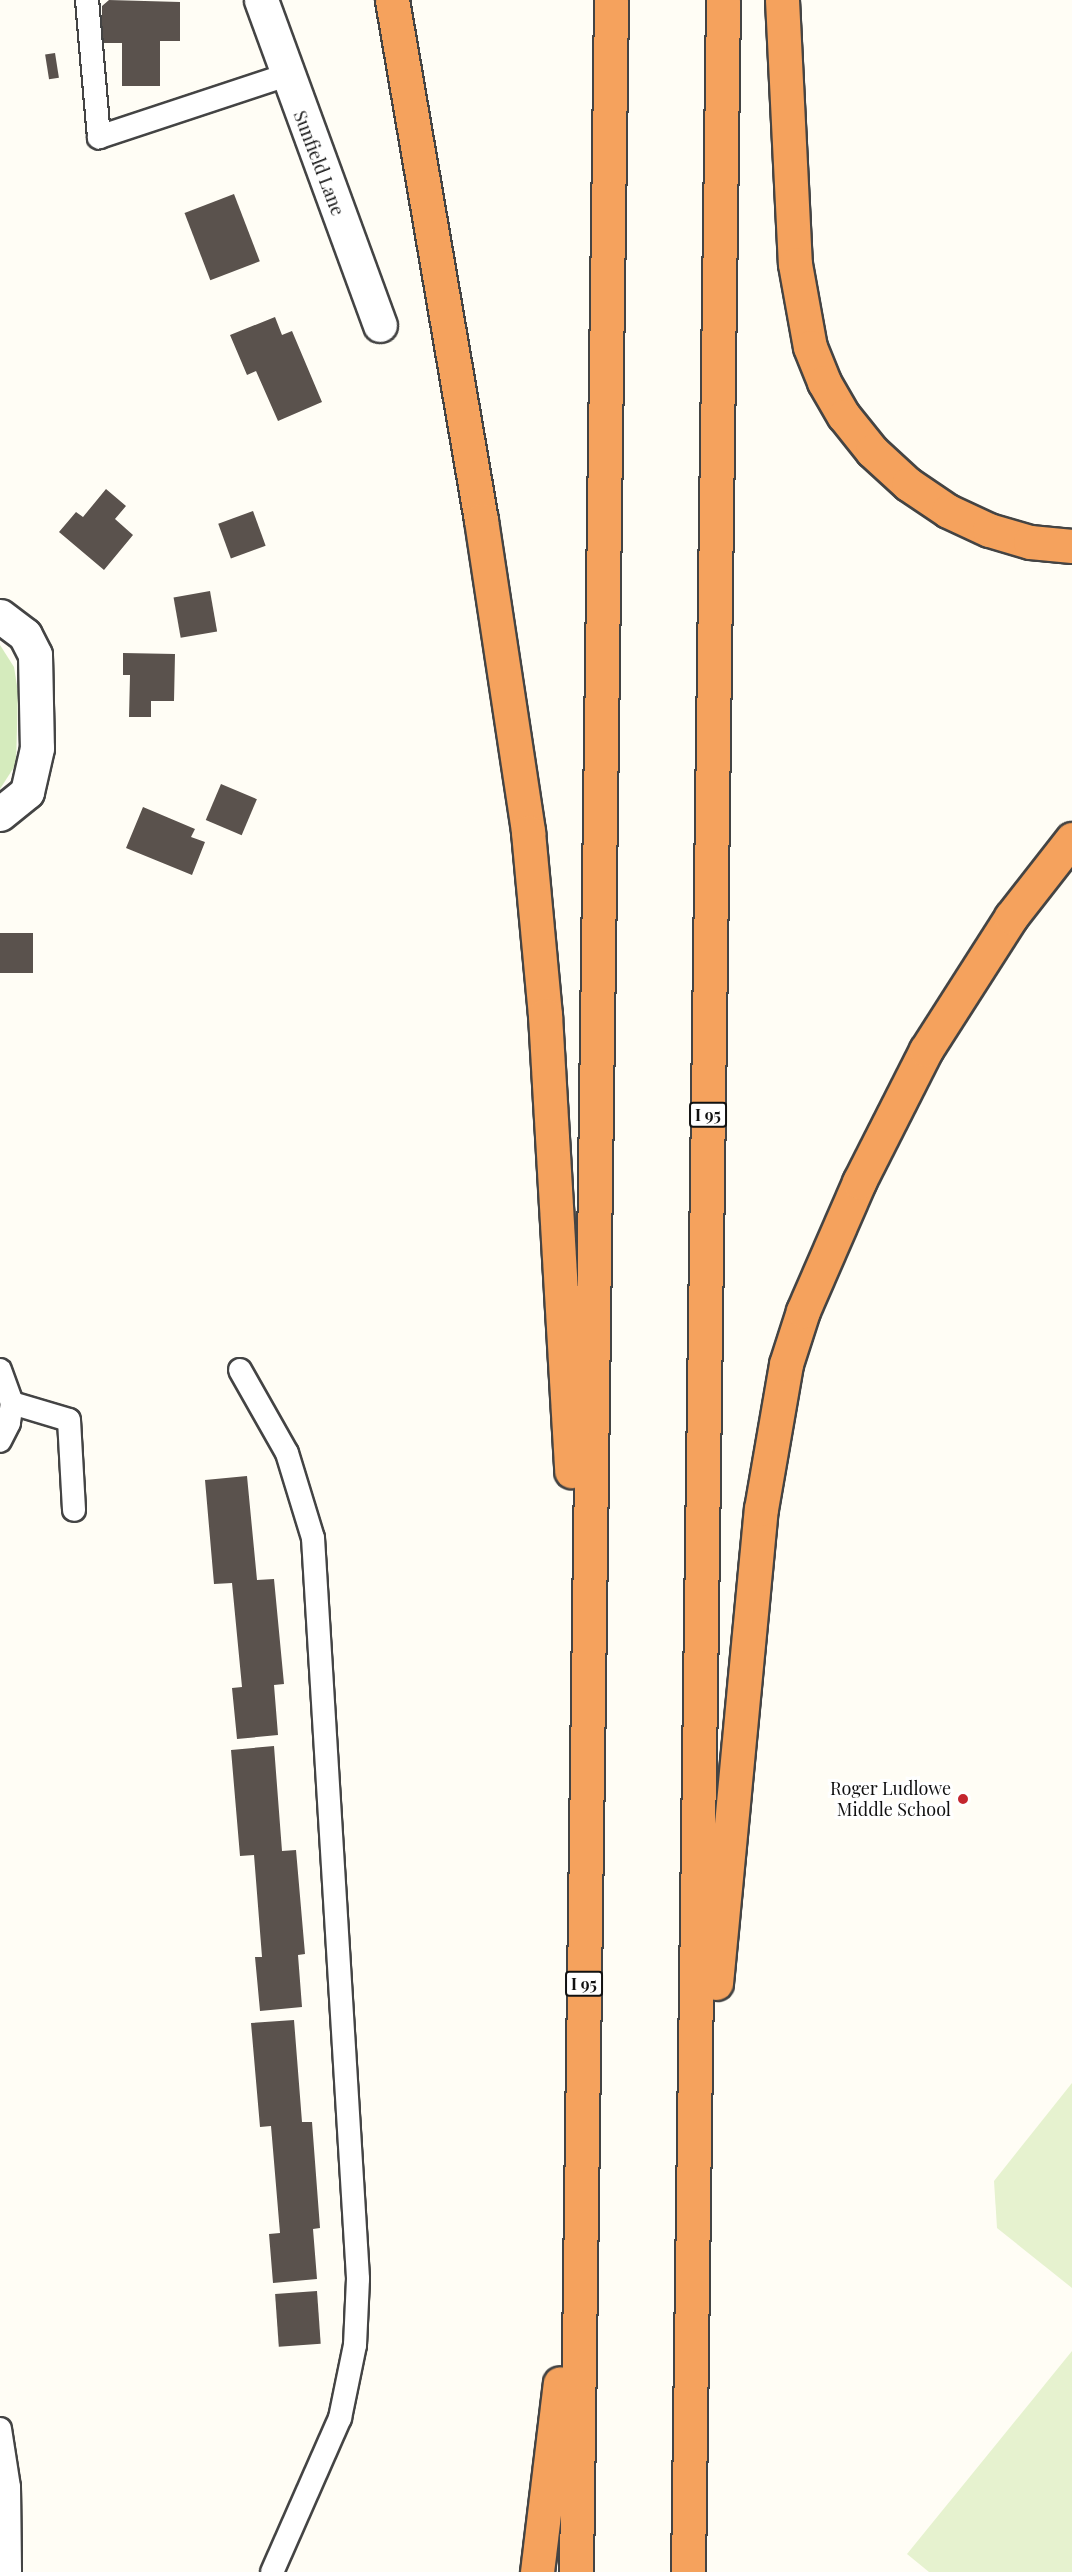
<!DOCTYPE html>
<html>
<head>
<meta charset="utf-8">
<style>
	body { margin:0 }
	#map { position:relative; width:1072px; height:2572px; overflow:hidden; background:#fffdf5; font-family:"Playfair Display",serif }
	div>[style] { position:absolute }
	.green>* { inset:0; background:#d5ebbd }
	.pitch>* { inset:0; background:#e6f2cf }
	.building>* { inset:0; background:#5a524d; transform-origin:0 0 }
	.roads { filter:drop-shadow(2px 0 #444) drop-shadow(-2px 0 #444) drop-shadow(0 2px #444) drop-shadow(0 -2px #444) }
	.service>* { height:22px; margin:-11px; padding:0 11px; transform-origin:11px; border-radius:11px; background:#fff }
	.minor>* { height:33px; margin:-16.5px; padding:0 16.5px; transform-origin:16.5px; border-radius:16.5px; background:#fff }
	.motorway>* { height:33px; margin:-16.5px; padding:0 16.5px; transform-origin:16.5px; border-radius:16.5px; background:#f5a25d }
	.dots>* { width:16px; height:16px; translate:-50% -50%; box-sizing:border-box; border:3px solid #fff; border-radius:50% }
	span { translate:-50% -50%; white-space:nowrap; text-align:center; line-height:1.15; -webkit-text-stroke:6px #fff; paint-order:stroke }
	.shield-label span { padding:2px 4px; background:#fff; border:2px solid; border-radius:4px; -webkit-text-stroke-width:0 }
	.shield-label { font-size:16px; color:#111; font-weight:700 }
	.street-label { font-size:18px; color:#111 }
	.poi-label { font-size:18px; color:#111 }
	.right { translate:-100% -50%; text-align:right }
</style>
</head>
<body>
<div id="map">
	<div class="green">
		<i style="clip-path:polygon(0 645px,14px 667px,18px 692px,16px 764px,0 789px)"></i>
	</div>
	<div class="pitch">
		<i style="clip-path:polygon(1072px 2083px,1072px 2288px,997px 2228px,994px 2181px)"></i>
		<i style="clip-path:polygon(1072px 2351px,1072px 2572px,929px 2572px,907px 2554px)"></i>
	</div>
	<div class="building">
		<i style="clip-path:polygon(109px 0,180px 2px,180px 41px,160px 41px,160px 86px,122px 86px,122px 43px,102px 43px,102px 6px)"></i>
		<i style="left:55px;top:53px;width:25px;height:10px;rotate:81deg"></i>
		<i style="left:234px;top:194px;width:72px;height:53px;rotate:69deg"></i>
		<i style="clip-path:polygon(275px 317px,282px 335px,292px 331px,322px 402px,278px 421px,256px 371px,247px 375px,230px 335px)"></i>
		<i style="clip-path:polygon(106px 489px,126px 506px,115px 519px,133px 535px,104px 570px,59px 532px,76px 512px,83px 517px)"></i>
		<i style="left:253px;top:511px;width:37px;height:37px;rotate:70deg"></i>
		<i style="left:210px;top:591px;width:41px;height:37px;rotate:80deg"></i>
		<i style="clip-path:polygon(123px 653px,175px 654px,174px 701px,151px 701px,151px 717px,129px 717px,130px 675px,123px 675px)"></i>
		<i style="left:221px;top:784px;width:39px;height:39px;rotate:23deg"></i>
		<i style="clip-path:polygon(143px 807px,195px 829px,191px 837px,205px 842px,192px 875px,126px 848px)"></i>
		<i style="left:0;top:933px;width:33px;height:40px"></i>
		<i style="clip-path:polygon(247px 1476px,257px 1580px,274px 1579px,284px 1684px,274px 1685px,278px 1735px,237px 1739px,232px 1688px,242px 1687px,232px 1583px,214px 1584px,205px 1480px)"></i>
		<i style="clip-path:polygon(274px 1746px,282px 1851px,296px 1850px,305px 1954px,298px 1955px,302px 2007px,260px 2011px,255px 1957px,262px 1957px,254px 1855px,240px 1856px,231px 1750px)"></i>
		<i style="clip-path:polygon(294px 2020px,302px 2122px,312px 2122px,320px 2228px,313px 2229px,317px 2279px,273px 2283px,269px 2234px,280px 2233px,271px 2126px,260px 2127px,251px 2023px)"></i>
		<i style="left:317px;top:2291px;width:53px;height:42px;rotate:86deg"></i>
	</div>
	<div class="roads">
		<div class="service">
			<i style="left:87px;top:0;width:138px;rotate:85deg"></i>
			<i style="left:99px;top:137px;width:197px;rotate:-18.3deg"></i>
			<i style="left:0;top:1370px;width:35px;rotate:70deg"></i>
			<i style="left:12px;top:1403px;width:20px;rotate:99deg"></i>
			<i style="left:9px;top:1423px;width:20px;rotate:117deg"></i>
			<i style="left:240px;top:1370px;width:95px;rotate:60.5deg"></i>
			<i style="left:287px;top:1453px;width:89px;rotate:73deg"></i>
			<i style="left:313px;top:1538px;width:742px;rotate:86.52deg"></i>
			<i style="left:358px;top:2279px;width:66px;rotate:92.6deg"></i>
			<i style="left:355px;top:2345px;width:75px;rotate:101.6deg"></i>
			<i style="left:340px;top:2418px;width:168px;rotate:113.8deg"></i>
			<i style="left:12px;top:1403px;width:59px;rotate:16.6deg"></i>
			<i style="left:69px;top:1420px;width:90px;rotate:86.8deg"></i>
			<i style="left:0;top:2429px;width:59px;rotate:81.2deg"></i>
			<i style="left:9px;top:2487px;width:85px;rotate:89.3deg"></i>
		</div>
		<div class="minor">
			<i style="left:261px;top:0;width:346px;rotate:69.9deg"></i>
			<i style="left:0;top:616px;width:31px;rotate:37deg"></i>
			<i style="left:25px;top:635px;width:22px;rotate:63deg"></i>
			<i style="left:35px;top:655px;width:93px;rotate:88.8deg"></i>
			<i style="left:37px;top:748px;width:45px;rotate:102.8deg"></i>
			<i style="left:27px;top:792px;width:35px;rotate:141deg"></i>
		</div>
		<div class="motorway">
			<i style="left:392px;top:0;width:528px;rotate:80.29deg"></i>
			<i style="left:481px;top:520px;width:316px;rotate:81.4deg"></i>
			<i style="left:528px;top:832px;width:184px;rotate:84.7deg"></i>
			<i style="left:545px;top:1015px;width:457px;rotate:86.7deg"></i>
			<i style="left:782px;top:0;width:264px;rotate:87.2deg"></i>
			<i style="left:795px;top:264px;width:84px;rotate:79.8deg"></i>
			<i style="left:810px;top:347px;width:38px;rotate:68deg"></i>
			<i style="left:824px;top:382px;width:39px;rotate:60deg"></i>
			<i style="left:844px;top:416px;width:45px;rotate:51.3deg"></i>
			<i style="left:872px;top:451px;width:49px;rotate:42.5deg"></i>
			<i style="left:908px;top:484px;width:48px;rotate:34deg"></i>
			<i style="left:948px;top:511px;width:45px;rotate:24.9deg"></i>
			<i style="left:989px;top:530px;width:43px;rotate:16.3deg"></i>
			<i style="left:1030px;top:542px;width:42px;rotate:5.4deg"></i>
			<i style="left:716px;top:1983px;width:476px;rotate:-84.6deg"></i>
			<i style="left:761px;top:1509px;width:147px;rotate:-80.2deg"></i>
			<i style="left:786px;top:1364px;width:56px;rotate:-72.2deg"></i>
			<i style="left:803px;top:1311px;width:141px;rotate:-66.5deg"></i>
			<i style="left:859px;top:1182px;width:148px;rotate:-63.1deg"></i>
			<i style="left:926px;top:1050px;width:158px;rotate:-57.4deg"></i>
			<i style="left:1011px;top:917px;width:99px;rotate:-52deg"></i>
			<i style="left:537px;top:2572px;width:190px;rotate:-83.1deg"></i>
			<i style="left:576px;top:2572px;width:2572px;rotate:-89.22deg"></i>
			<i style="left:688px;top:2572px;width:2572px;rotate:-89.22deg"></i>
		</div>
	</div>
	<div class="dots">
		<i style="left:963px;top:1799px;background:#c4262e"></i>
	</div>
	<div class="shield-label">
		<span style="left:708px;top:1115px">I 95</span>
		<span style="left:584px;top:1984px">I 95</span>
	</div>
	<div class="street-label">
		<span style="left:319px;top:163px;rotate:69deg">Sunfield Lane</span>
	</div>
	<div class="poi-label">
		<span class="right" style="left:951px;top:1799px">Roger Ludlowe<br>Middle School</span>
	</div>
</div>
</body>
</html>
